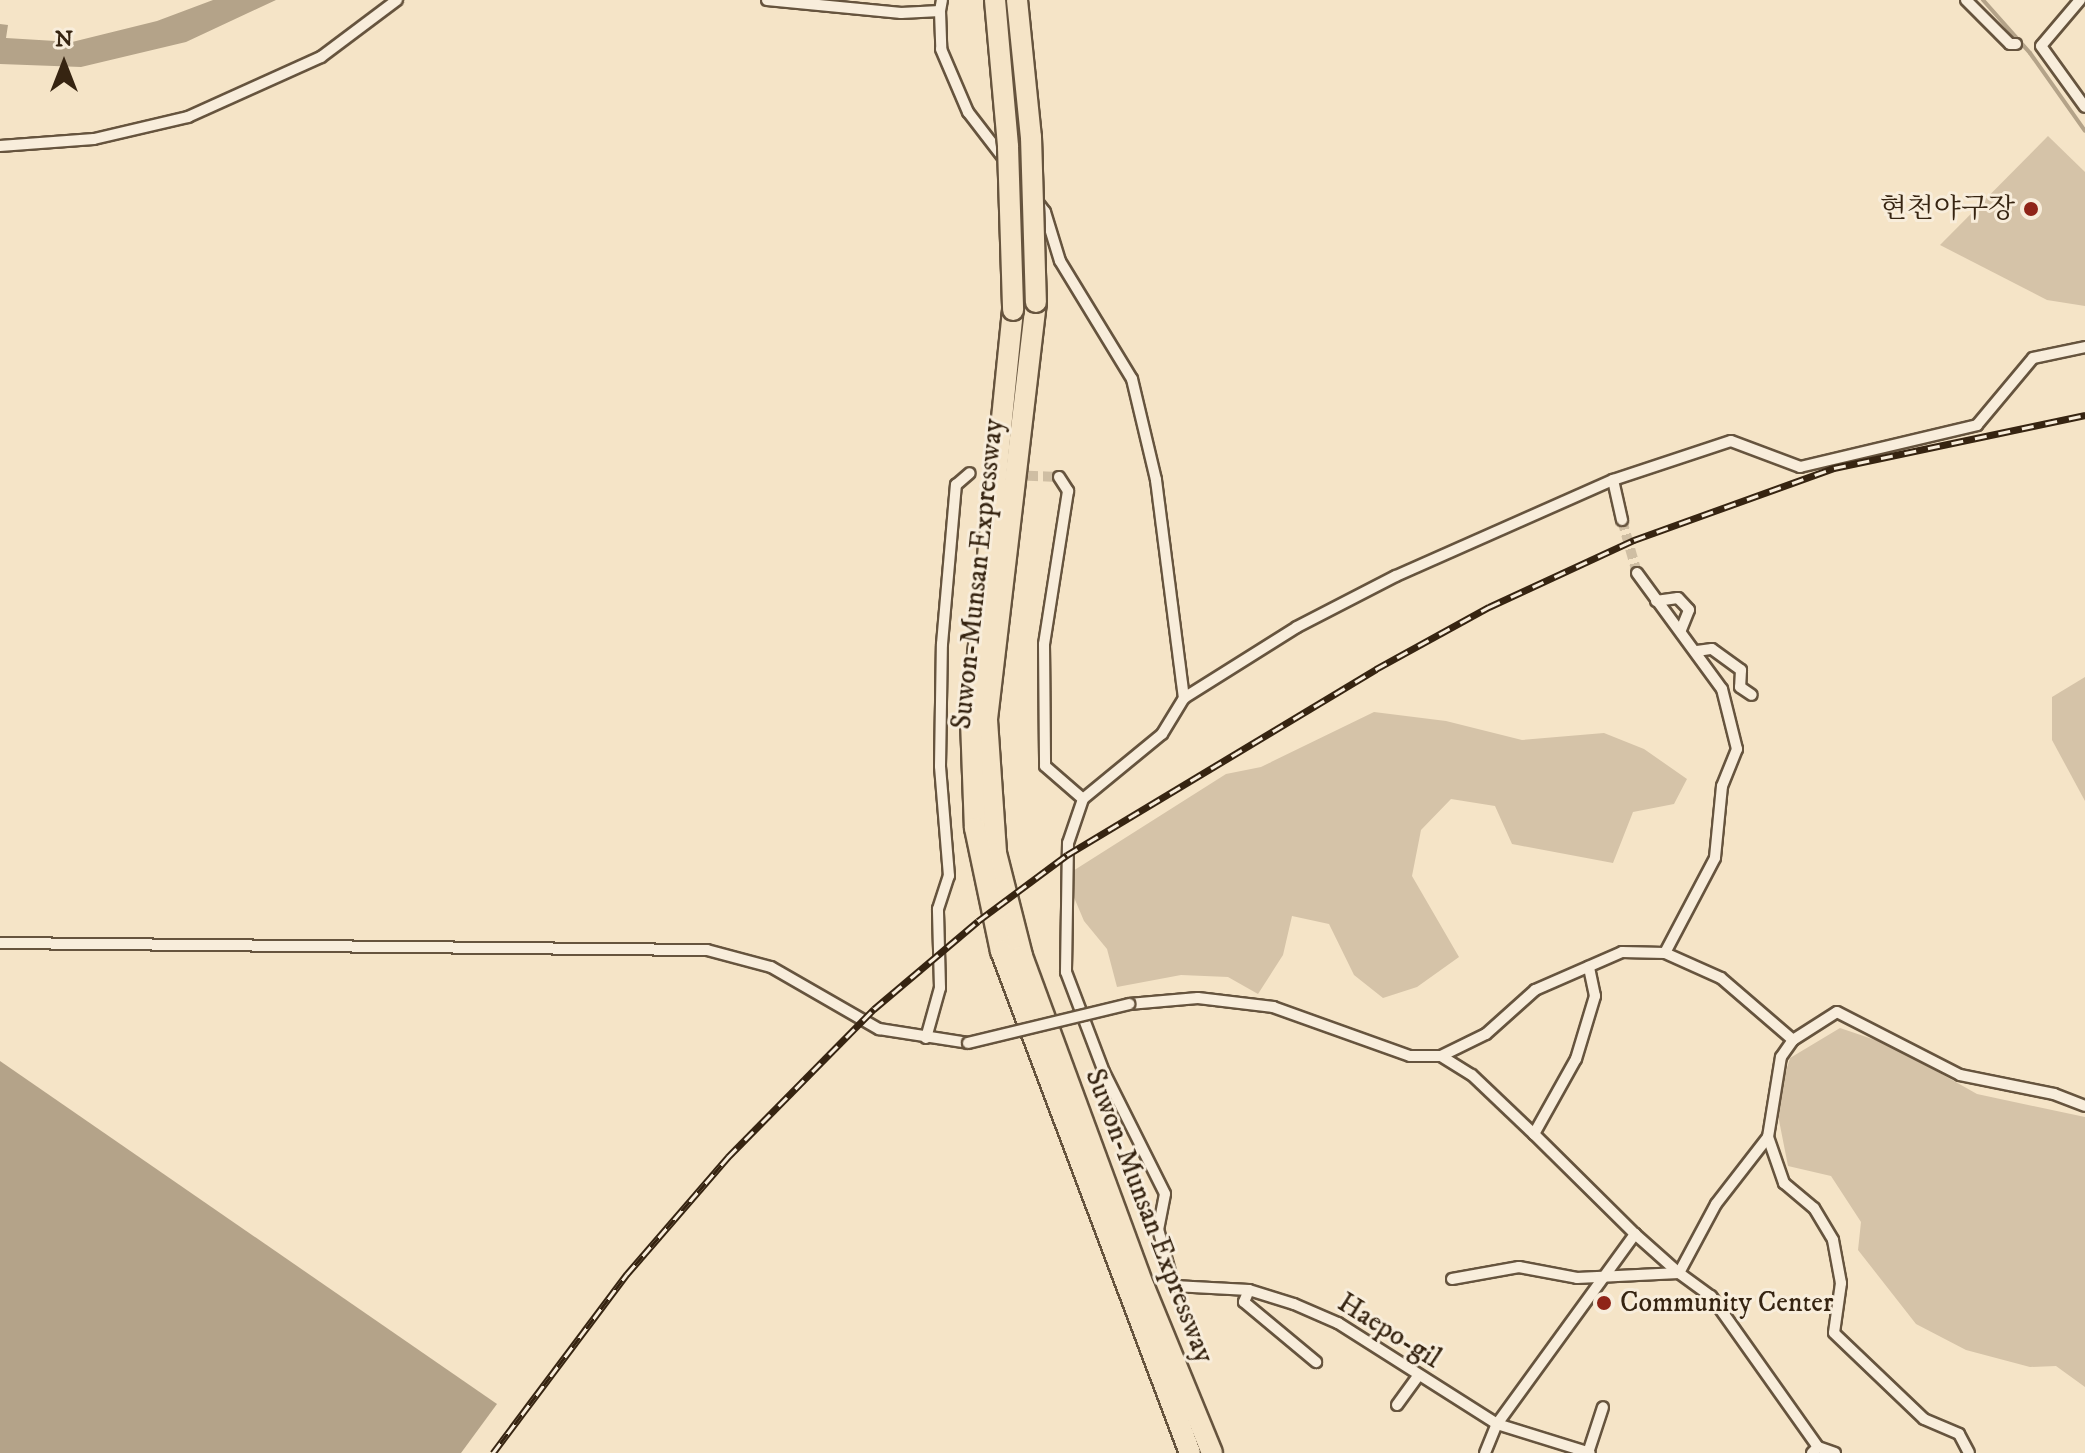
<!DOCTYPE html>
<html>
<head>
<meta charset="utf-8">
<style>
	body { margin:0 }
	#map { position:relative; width:2085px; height:1453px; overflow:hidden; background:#f5e4c7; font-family:"IM FELL DW Pica","Noto Serif KR",serif }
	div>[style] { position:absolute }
	.green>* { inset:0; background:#d5c3a8 }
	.water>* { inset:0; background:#b4a389 }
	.stream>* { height:4px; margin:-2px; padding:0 2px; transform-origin:2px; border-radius:2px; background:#b4a389 }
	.minor-tunnel>* { height:10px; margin-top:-5px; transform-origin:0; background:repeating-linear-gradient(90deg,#cfbea3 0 10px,transparent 0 15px) }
	.roads { filter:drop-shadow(2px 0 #66543e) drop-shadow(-2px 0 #66543e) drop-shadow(0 2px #66543e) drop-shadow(0 -2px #66543e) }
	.minor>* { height:10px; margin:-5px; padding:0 5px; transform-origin:5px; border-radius:5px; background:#f8eddb }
	.motorway>* { height:20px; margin:-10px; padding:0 10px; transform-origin:10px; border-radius:10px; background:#f5e4c7 }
	.rail>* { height:7px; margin-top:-3.5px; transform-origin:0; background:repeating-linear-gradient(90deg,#f8eddb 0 12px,#362411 0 24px); box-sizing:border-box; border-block:2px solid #362411 }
	.bridges { filter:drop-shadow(2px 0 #66543e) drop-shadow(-2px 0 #66543e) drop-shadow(0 2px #66543e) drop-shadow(0 -2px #66543e) }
	.minor-bridge>* { height:10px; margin:-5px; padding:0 5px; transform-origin:5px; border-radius:5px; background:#f8eddb }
	.motorway-bridge>* { height:20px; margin:-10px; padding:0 10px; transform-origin:10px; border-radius:10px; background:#f5e4c7 }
	.dots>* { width:22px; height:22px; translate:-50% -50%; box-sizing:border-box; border:4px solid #f8eddb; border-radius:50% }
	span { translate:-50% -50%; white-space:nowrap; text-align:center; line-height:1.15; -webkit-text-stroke:6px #f8eddb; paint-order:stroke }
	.poi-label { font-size:28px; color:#362411 }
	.right { translate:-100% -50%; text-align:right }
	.left { translate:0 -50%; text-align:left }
	.street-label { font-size:28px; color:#362411 }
	.north { position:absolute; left:24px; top:24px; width:80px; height:80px; -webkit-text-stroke:6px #f8eddb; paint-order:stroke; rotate:0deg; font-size:22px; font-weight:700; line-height:32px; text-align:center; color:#362411 }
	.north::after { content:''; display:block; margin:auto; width:28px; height:36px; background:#362411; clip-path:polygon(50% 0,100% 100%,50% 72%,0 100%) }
</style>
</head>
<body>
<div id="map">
	<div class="green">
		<i style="clip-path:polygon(2048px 136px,2085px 172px,2085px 306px,2047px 300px,1940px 245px)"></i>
		<i style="clip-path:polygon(2085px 677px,2085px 801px,2052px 740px,2052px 697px)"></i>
		<i style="clip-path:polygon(1374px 712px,1446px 721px,1522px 740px,1604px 733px,1644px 749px,1687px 779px,1674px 804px,1633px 812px,1613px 863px,1512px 844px,1495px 806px,1451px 799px,1421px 830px,1412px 876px,1459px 957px,1417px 987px,1383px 998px,1354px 975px,1329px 924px,1292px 916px,1283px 955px,1258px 994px,1228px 977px,1181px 975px,1117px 987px,1107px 949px,1084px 921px,1065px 876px,1226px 774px,1261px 767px)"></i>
		<i style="clip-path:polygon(1840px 1028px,1890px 1045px,1977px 1094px,2085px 1117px,2085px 1387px,2056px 1366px,2030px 1367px,1966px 1350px,1916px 1324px,1858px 1250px,1861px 1222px,1831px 1176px,1788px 1166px,1776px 1105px,1790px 1058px)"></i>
	</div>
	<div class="water">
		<i style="clip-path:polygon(213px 0,276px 0,186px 42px,81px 67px,0 64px,0 24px,8px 25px,6px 38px,72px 42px,157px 21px)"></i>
		<i style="clip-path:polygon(0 1061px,497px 1404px,461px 1453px,0 1453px)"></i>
	</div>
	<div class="stream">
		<i style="left:1983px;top:0;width:71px;rotate:48.4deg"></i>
		<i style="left:2030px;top:53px;width:95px;rotate:54.8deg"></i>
	</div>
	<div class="minor-tunnel">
		<i style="left:1013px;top:475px;width:46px;rotate:2.5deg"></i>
		<i style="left:1622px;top:520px;width:55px;rotate:74.2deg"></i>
	</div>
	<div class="roads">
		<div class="minor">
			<i style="left:767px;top:0;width:135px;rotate:5.5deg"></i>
			<i style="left:901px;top:13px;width:39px;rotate:-3deg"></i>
			<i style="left:940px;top:11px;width:11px;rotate:-80deg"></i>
			<i style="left:1966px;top:0;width:62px;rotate:45deg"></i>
			<i style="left:2010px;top:44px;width:6px"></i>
			<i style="left:2080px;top:0;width:60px;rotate:130.3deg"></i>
			<i style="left:2041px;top:46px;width:75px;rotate:54.2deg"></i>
			<i style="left:940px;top:11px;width:38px;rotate:88deg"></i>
			<i style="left:941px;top:49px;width:69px;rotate:66.8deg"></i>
			<i style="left:968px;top:112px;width:126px;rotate:52.4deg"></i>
			<i style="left:1045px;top:212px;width:51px;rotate:73deg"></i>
			<i style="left:1060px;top:261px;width:138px;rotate:58.6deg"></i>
			<i style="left:1132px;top:379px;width:104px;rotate:76.6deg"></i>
			<i style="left:1156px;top:480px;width:220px;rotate:82.7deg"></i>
			<i style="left:1184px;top:698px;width:133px;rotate:-32.1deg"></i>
			<i style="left:1297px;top:627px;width:111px;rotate:-27.3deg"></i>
			<i style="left:1396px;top:576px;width:237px;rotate:-23.9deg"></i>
			<i style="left:1613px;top:480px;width:124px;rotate:-18.3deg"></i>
			<i style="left:1731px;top:441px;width:74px;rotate:20.6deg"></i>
			<i style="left:1800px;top:467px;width:182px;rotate:-13.3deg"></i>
			<i style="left:1977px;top:425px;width:87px;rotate:-50.1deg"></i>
			<i style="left:2033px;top:358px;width:53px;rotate:-11.9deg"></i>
			<i style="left:0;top:146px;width:94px;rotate:-4.3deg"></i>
			<i style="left:94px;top:139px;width:97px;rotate:-13.2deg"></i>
			<i style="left:188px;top:117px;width:146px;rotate:-24.3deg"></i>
			<i style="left:321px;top:57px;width:95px;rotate:-36.9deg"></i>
			<i style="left:1059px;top:477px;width:17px;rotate:57deg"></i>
			<i style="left:1068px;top:491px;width:155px;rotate:98.9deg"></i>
			<i style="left:1044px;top:644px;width:122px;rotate:89.5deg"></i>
			<i style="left:1045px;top:766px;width:50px;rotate:41deg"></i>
			<i style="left:1613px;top:480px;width:41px;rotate:77.3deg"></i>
			<i style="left:1637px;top:573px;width:144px;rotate:53.8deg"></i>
			<i style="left:1722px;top:689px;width:62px;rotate:76deg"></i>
			<i style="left:1737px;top:749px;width:40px;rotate:112deg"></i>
			<i style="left:1722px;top:786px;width:72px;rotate:95.6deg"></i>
			<i style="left:1715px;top:858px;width:107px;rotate:117.8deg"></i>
			<i style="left:1656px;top:601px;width:22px;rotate:-8deg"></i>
			<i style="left:1678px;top:598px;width:16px;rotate:47deg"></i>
			<i style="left:1689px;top:610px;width:22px;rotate:112deg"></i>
			<i style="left:1697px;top:651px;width:15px;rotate:-8deg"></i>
			<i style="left:1712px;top:649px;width:36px;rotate:36deg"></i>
			<i style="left:1741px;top:670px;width:17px;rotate:93deg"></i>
			<i style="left:1740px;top:687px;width:14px;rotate:34deg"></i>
			<i style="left:1184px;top:698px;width:42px;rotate:121.4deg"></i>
			<i style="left:1162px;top:734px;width:102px;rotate:140.6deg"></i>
			<i style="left:1083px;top:799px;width:46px;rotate:108.8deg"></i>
			<i style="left:1068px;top:843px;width:129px;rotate:90.9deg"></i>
			<i style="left:1066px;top:972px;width:107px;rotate:69.2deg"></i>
			<i style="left:1104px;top:1072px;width:136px;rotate:63.4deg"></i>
			<i style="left:1165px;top:1194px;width:36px;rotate:101deg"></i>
			<i style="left:1158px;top:1229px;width:59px;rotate:74.3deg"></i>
			<i style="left:1174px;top:1286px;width:75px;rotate:3.1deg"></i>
			<i style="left:1249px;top:1290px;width:47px;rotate:17.3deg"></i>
			<i style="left:1294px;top:1304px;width:48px;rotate:23.4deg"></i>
			<i style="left:1338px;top:1323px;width:188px;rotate:32.4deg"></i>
			<i style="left:1497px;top:1424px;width:97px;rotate:17.3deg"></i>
			<i style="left:0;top:943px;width:707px;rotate:0.57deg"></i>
			<i style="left:707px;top:950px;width:66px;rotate:14.9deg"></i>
			<i style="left:771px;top:967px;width:125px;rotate:29.9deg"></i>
			<i style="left:879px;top:1029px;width:90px;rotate:8.9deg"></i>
			<i style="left:1129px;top:1004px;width:69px;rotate:-5deg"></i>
			<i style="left:1198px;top:998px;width:76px;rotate:6.8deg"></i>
			<i style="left:1273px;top:1007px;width:145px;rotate:19.7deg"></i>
			<i style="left:1410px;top:1056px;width:31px"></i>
			<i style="left:1441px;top:1056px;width:50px;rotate:-26.1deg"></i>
			<i style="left:1486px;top:1034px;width:66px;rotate:-41.9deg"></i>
			<i style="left:1535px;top:990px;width:95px;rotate:-23.6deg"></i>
			<i style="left:1622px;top:952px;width:43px;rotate:1.3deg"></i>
			<i style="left:1665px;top:953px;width:61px;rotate:24.1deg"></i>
			<i style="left:1721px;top:978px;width:95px;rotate:40.7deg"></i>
			<i style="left:1793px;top:1040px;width:52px;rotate:-32.5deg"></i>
			<i style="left:1837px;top:1012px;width:138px;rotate:27.1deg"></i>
			<i style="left:1960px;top:1075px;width:96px;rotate:11.4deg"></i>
			<i style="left:2054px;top:1094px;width:33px;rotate:21deg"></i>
			<i style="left:926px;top:1038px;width:52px;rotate:-74.4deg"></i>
			<i style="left:940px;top:988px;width:79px;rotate:-91.5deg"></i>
			<i style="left:938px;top:909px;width:35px;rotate:-72deg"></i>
			<i style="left:949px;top:876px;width:110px;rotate:-94.7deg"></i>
			<i style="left:940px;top:766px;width:122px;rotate:-89.1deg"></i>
			<i style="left:942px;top:644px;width:160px;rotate:-85deg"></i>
			<i style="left:956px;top:485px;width:18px;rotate:-41deg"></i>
			<i style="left:1441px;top:1056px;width:36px;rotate:32deg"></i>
			<i style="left:1472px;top:1075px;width:86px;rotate:43.6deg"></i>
			<i style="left:1768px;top:1137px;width:49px;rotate:70.8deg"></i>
			<i style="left:1784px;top:1183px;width:39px;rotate:40deg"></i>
			<i style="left:1814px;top:1208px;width:37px;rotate:59deg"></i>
			<i style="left:1833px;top:1240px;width:44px;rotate:79.5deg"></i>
			<i style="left:1841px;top:1283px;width:50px;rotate:98deg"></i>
			<i style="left:1834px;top:1333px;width:124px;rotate:43.7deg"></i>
			<i style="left:1924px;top:1419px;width:38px;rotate:23deg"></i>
			<i style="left:1959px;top:1434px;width:21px;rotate:62deg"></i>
			<i style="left:1635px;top:1234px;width:59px;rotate:41.6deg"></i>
			<i style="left:1679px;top:1273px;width:78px;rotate:-61.8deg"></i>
			<i style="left:1716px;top:1204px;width:85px;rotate:-52.2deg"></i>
			<i style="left:1768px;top:1137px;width:81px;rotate:-80.8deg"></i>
			<i style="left:1781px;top:1057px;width:21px;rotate:-55deg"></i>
			<i style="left:1452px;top:1279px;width:68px;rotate:-10.2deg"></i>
			<i style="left:1519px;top:1267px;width:59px;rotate:10.7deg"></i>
			<i style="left:1577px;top:1278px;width:102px;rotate:-2.8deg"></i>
			<i style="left:1679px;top:1273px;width:39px;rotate:36deg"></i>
			<i style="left:1711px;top:1296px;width:185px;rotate:54.7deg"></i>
			<i style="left:1249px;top:1290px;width:13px;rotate:113deg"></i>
			<i style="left:1244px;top:1302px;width:94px;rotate:39.8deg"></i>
			<i style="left:1397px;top:1405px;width:34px;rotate:-54deg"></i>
			<i style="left:1485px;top:1453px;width:31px;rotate:-68deg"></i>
			<i style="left:1497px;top:1424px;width:235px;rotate:-54deg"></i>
			<i style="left:1635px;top:1234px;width:142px;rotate:-135.3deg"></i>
			<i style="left:1534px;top:1134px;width:86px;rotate:-60.8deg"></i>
			<i style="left:1576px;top:1059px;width:66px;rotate:-73.2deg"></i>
			<i style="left:1595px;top:996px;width:30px;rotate:-102deg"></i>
			<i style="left:1588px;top:1453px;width:48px;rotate:-71.9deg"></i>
			<i style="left:1812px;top:1453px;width:8px;rotate:-45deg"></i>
			<i style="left:1818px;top:1447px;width:18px;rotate:19deg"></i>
		</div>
		<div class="motorway">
			<i style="left:1036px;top:302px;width:421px;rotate:96.7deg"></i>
			<i style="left:987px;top:720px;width:133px;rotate:86.1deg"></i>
			<i style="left:996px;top:853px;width:106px;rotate:75.8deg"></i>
			<i style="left:1022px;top:956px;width:353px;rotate:69.8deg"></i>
			<i style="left:1144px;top:1287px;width:179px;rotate:67.7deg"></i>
			<i style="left:1013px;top:310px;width:413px;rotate:95.8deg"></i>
			<i style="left:971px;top:721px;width:107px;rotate:87.9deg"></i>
			<i style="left:975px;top:828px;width:126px;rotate:78.1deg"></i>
			<i style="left:1001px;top:951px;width:536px;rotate:69.37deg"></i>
		</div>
	</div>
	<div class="rail">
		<i style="left:493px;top:1453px;width:224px;rotate:-53.2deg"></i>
		<i style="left:627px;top:1274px;width:155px;rotate:-49.2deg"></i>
		<i style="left:728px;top:1157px;width:208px;rotate:-45.4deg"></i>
		<i style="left:874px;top:1009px;width:136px;rotate:-40.2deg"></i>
		<i style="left:978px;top:921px;width:111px;rotate:-36.6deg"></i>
		<i style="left:1067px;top:855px;width:361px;rotate:-31deg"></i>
		<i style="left:1376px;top:669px;width:129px;rotate:-28.8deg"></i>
		<i style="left:1489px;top:607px;width:160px;rotate:-24.8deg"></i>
		<i style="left:1634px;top:540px;width:213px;rotate:-19.8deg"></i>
		<i style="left:1834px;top:468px;width:257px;rotate:-11.9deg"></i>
	</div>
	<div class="bridges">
		<div class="minor-bridge">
			<i style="left:968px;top:1043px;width:166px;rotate:-13.6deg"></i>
		</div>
		<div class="motorway-bridge">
			<i style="left:995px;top:0;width:148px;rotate:84.9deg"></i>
			<i style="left:1008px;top:147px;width:163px;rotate:88.2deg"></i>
			<i style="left:1017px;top:0;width:138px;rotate:84.2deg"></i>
			<i style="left:1031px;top:137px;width:165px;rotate:88.3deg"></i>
		</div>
	</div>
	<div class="dots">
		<i style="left:2031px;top:209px;background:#8f2418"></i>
		<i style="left:1604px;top:1303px;background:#8f2418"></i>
	</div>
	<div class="poi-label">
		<span class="right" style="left:2015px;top:209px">현천야구장</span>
		<span class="left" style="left:1620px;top:1303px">Community Center</span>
	</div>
	<div class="street-label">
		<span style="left:978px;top:574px;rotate:-84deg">Suwon-Munsan Expressway</span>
		<span style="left:1149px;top:1216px;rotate:69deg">Suwon-Munsan Expressway</span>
		<span style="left:1389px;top:1331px;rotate:32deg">Haepo-gil</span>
	</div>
	<div class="north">N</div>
</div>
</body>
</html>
